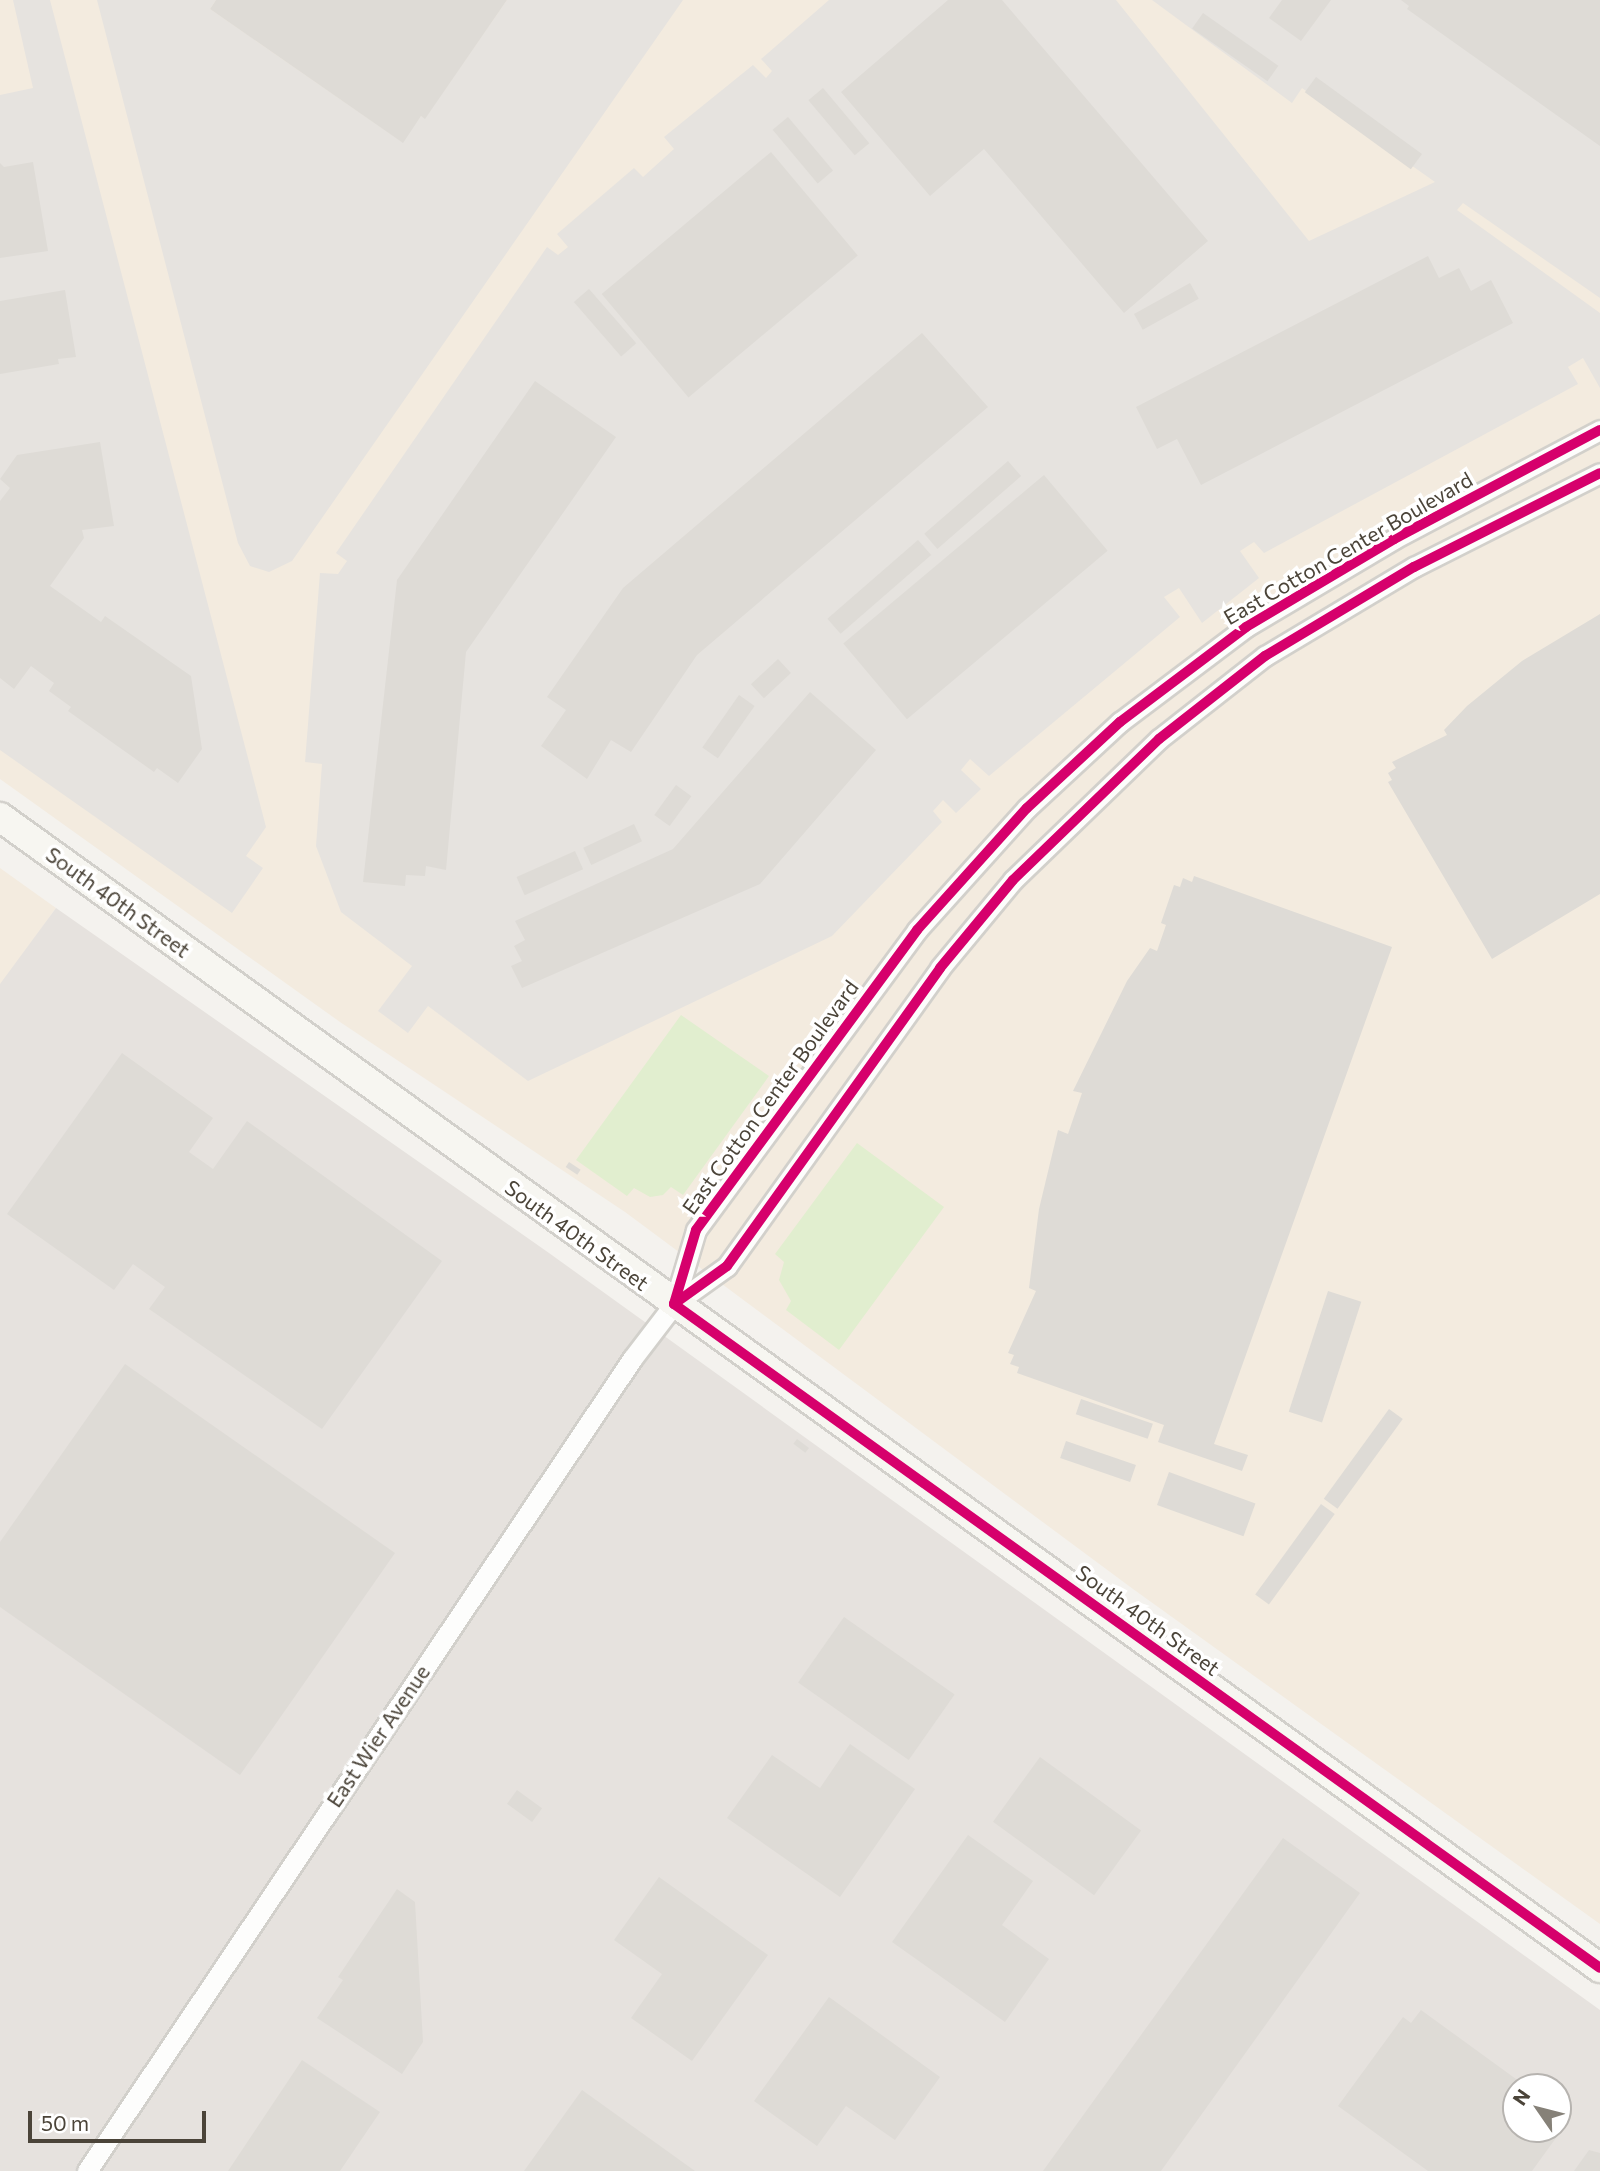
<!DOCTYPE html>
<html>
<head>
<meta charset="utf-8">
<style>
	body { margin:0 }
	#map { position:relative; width:1600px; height:2171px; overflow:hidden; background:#f4f2ee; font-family:Commissioner,sans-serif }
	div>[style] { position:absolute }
	.commercial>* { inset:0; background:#f3ebdf }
	.industrial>* { inset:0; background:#e6e2de }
	.green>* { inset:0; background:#e1eecf }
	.parking>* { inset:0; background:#e6e3df }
	.building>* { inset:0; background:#dedbd6; transform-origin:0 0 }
	.roads { filter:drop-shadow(2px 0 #d2d0cb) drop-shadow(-2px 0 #d2d0cb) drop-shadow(0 2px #d2d0cb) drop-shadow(0 -2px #d2d0cb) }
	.minor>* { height:19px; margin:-9.5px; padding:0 9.5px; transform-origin:9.5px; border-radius:9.5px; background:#fdfdfc }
	.secondary>* { height:28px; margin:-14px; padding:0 14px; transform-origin:14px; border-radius:14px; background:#f7f6f1 }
	.cycleway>* { height:10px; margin:-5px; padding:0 5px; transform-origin:5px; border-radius:5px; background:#d6006c }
	span { translate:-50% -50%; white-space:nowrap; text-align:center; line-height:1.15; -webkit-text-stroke:7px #fff; paint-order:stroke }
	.street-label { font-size:21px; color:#4b4439 }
	.north { position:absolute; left:1502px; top:2073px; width:70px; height:70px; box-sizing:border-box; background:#fff; border:2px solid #b7b4b0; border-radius:50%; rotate:305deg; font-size:19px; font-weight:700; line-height:28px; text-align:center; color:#4b4439 }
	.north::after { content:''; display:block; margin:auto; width:24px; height:32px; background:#868178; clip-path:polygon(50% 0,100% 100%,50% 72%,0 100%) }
	.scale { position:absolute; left:28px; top:2111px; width:178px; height:32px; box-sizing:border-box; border:4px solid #4b4439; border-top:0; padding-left:9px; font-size:21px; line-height:24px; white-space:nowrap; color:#4b4439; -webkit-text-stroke:5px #fff; paint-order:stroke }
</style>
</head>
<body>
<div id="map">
	<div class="commercial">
		<i style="clip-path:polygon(0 0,1600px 0,1600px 1924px,1133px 1589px,625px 1212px,340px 1022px,0 779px)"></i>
		<i style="clip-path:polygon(0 868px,56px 908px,0 986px)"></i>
	</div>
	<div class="industrial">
		<i style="clip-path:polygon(evenodd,56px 908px,549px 1253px,1600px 2010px,1600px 2171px,0 2171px,0 984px,56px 908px,1516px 2087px,1558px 2087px,1558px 2129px,1516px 2129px,1516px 2087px)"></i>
	</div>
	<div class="green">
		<i style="clip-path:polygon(681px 1015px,769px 1076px,683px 1195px,671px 1187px,663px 1195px,650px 1197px,634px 1188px,627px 1196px,576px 1160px)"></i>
		<i style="clip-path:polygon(857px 1143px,944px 1207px,839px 1350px,786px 1310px,791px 1301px,779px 1280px,784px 1262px,775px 1254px)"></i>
	</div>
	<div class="parking">
		<i style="clip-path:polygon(13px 0,50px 0,266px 827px,246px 856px,263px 868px,232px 913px,0 750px,0 95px,33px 88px)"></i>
		<i style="clip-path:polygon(97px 0,216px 0,210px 9px,402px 142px,421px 116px,425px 118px,507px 0,683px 0,292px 561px,269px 572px,250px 566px,238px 543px)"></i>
		<i style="clip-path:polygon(829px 0,1116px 0,1309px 241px,1435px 182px,1302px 88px,1292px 103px,1152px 0,1600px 0,1600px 298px,1463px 203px,1457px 210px,1600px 313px,1600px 388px,1583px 358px,1568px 367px,1578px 384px,1264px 553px,1254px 542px,1240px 551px,1259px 578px,1202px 623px,1179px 588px,1164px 597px,1180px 617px,989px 776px,970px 759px,961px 770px,981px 789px,956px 813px,943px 800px,933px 811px,942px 822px,832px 936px,528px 1081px,428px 1006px,408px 1033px,378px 1011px,412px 966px,341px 912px,316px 846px,322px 764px,305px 762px,320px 573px,338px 574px,347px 561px,336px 553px,547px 247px,558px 255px,568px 247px,557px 234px,634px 168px,643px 177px,674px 149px,664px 137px,753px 65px,766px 78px,772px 71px,761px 59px)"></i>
	</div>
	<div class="building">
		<i style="clip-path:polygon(216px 0,507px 0,425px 119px,421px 116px,403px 143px,210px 9px)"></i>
		<i style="clip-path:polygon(948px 0,1002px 0,1208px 241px,1124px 313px,984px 149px,930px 196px,841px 92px)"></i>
		<i style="clip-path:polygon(1282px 0,1331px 0,1301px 41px,1269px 18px)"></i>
		<i style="clip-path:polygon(1401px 0,1600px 0,1600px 146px,1407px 9px,1409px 6px)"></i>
		<i style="left:1203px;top:13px;width:92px;height:19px;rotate:35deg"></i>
		<i style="left:1316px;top:77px;width:131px;height:19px;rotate:36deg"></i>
		<i style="left:823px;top:88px;width:72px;height:19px;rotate:50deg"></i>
		<i style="left:788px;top:117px;width:70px;height:20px;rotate:50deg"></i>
		<i style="left:771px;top:152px;width:135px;height:221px;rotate:50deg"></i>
		<i style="clip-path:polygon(33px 162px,48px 251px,0 258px,0 163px,4px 167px)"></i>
		<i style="clip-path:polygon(1428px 256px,1439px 278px,1459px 268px,1471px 291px,1491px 280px,1513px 323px,1201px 485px,1177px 439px,1157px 449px,1136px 407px)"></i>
		<i style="left:1190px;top:283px;width:18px;height:64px;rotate:61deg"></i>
		<i style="left:589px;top:289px;width:72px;height:20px;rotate:49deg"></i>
		<i style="clip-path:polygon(65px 290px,76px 357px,58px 359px,59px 364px,0 374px,0 301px)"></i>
		<i style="clip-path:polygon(922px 333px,988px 407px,697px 655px,631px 752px,611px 740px,587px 779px,541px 746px,566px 710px,547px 697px,623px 588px)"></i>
		<i style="clip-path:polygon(535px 381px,616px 437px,466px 652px,446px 870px,426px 866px,425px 876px,406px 875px,405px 886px,363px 882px,397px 580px)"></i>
		<i style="clip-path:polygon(100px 442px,114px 526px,82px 530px,84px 538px,50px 586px,101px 622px,105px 616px,191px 676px,202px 749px,178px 783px,157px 768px,154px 772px,68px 711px,71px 707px,49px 691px,54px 683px,31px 666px,14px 689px,0 678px,0 501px,10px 488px,0 479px,17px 455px)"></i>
		<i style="left:1008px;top:461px;width:20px;height:111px;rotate:49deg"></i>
		<i style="left:1044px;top:475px;width:99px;height:262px;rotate:50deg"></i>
		<i style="left:918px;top:540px;width:20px;height:120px;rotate:49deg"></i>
		<i style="clip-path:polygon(1600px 614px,1600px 894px,1492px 959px,1388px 782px,1392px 780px,1388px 773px,1396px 768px,1392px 762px,1447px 735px,1444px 730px,1467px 706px,1522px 661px)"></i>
		<i style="left:778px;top:659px;width:19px;height:37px;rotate:47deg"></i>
		<i style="clip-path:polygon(810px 692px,876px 750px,760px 884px,522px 988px,511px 966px,522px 961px,514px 946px,525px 940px,515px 921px,673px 849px)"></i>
		<i style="left:739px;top:695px;width:19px;height:64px;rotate:35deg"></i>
		<i style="left:676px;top:785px;width:19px;height:37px;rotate:36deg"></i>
		<i style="left:634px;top:824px;width:19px;height:56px;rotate:65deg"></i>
		<i style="left:575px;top:851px;width:20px;height:64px;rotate:66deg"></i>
		<i style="clip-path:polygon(1194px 876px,1392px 947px,1214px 1444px,1248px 1455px,1242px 1471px,1158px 1442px,1164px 1425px,1017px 1373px,1019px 1367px,1010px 1364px,1014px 1355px,1008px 1353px,1036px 1291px,1029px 1288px,1039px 1209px,1058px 1130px,1068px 1134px,1082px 1093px,1073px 1091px,1127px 981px,1150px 948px,1157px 951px,1166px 925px,1161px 923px,1174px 885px,1180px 887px,1183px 878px,1192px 882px)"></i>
		<i style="clip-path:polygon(122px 1053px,213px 1118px,189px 1152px,213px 1169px,247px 1121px,442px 1261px,322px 1429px,149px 1309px,165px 1287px,133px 1264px,114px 1290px,7px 1214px)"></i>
		<i style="left:569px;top:1162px;width:14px;height:6px;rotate:34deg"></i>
		<i style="left:1328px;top:1291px;width:35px;height:127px;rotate:18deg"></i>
		<i style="clip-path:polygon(125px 1364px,395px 1553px,240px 1775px,0 1607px,0 1542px)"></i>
		<i style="left:1081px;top:1399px;width:76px;height:16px;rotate:19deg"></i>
		<i style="left:1389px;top:1409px;width:17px;height:111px;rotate:36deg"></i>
		<i style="left:797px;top:1439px;width:15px;height:6px;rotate:37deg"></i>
		<i style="left:1066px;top:1441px;width:74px;height:18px;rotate:19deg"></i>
		<i style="left:1169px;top:1472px;width:92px;height:35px;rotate:20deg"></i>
		<i style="left:1321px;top:1504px;width:17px;height:112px;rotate:36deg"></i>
		<i style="left:844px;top:1617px;width:135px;height:80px;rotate:35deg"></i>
		<i style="clip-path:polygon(850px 1744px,915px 1789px,840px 1897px,727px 1818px,772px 1755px,820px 1788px)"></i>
		<i style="left:1040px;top:1757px;width:125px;height:80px;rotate:36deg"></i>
		<i style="left:517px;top:1790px;width:31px;height:17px;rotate:36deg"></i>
		<i style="clip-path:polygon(968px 1835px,1033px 1881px,1002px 1925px,1049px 1959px,1005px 2022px,892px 1942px)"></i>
		<i style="clip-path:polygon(1283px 1838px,1360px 1893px,1161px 2171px,1043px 2171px)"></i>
		<i style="clip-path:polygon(659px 1877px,768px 1955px,692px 2061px,631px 2018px,662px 1974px,614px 1940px)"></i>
		<i style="clip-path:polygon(397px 1889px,415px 1902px,423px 2042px,402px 2074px,317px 2018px,343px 1980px,338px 1977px)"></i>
		<i style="clip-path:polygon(829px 1997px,940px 2077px,895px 2140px,846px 2106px,817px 2146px,754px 2101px)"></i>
		<i style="clip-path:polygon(1421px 2010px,1527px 2087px,1516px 2087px,1516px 2129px,1561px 2131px,1532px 2171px,1428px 2171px,1338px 2106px,1403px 2017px,1411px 2023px)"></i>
		<i style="clip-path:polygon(302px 2060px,380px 2112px,340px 2171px,228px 2171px)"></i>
		<i style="clip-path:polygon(582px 2090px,695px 2171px,524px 2171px)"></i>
		<i style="clip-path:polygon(1589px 2150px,1600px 2153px,1600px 2171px,1574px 2171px)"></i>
	</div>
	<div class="roads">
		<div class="minor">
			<i style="left:674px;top:1304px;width:77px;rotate:-73.4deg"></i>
			<i style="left:696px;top:1230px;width:373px;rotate:-53.6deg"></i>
			<i style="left:917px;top:930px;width:164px;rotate:-48deg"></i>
			<i style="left:1027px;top:808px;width:127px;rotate:-42.8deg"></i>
			<i style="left:1120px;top:722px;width:158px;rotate:-37deg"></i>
			<i style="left:1246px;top:627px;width:172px;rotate:-30.7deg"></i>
			<i style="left:1394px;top:539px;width:233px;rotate:-27.9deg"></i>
			<i style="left:87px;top:2171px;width:978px;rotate:-56.13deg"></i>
			<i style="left:632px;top:1359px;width:69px;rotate:-52.6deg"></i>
			<i style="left:674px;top:1304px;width:65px;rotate:-35.6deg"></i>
			<i style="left:727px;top:1266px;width:366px;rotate:-54.4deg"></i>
			<i style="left:940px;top:968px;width:114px;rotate:-50.3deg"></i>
			<i style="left:1013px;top:880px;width:203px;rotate:-44deg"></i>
			<i style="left:1159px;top:739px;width:135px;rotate:-38.1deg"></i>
			<i style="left:1265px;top:656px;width:174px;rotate:-30.9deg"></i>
			<i style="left:1414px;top:567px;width:208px;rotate:-26.8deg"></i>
		</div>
		<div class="secondary">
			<i style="left:0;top:817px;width:1971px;rotate:35.73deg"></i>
		</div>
	</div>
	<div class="cycleway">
		<i style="left:674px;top:1304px;width:77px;rotate:-73.4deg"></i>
		<i style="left:696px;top:1230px;width:373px;rotate:-53.6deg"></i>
		<i style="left:917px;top:930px;width:164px;rotate:-48deg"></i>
		<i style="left:1027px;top:808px;width:127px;rotate:-42.8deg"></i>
		<i style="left:1120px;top:722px;width:158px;rotate:-37deg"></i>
		<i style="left:1246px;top:627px;width:172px;rotate:-30.7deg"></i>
		<i style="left:1394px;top:539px;width:233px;rotate:-27.9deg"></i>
		<i style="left:674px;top:1304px;width:65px;rotate:-35.6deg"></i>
		<i style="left:727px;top:1266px;width:366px;rotate:-54.4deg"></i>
		<i style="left:940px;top:968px;width:114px;rotate:-50.3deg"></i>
		<i style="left:1013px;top:880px;width:203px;rotate:-44deg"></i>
		<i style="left:1159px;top:739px;width:135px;rotate:-38.1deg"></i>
		<i style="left:1265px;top:656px;width:174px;rotate:-30.9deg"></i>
		<i style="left:1414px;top:567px;width:208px;rotate:-26.8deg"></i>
		<i style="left:674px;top:1304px;width:1139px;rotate:35.64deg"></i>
	</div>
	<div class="street-label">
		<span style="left:1348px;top:548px;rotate:-30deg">East Cotton Center Boulevard</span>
		<span style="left:118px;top:902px;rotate:36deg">South 40th Street</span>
		<span style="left:770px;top:1097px;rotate:-54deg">East Cotton Center Boulevard</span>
		<span style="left:577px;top:1235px;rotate:36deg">South 40th Street</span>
		<span style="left:1148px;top:1620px;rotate:36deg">South 40th Street</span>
		<span style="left:378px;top:1736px;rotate:-56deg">East Wier Avenue</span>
	</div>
	<div class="north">N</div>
	<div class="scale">50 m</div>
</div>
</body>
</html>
